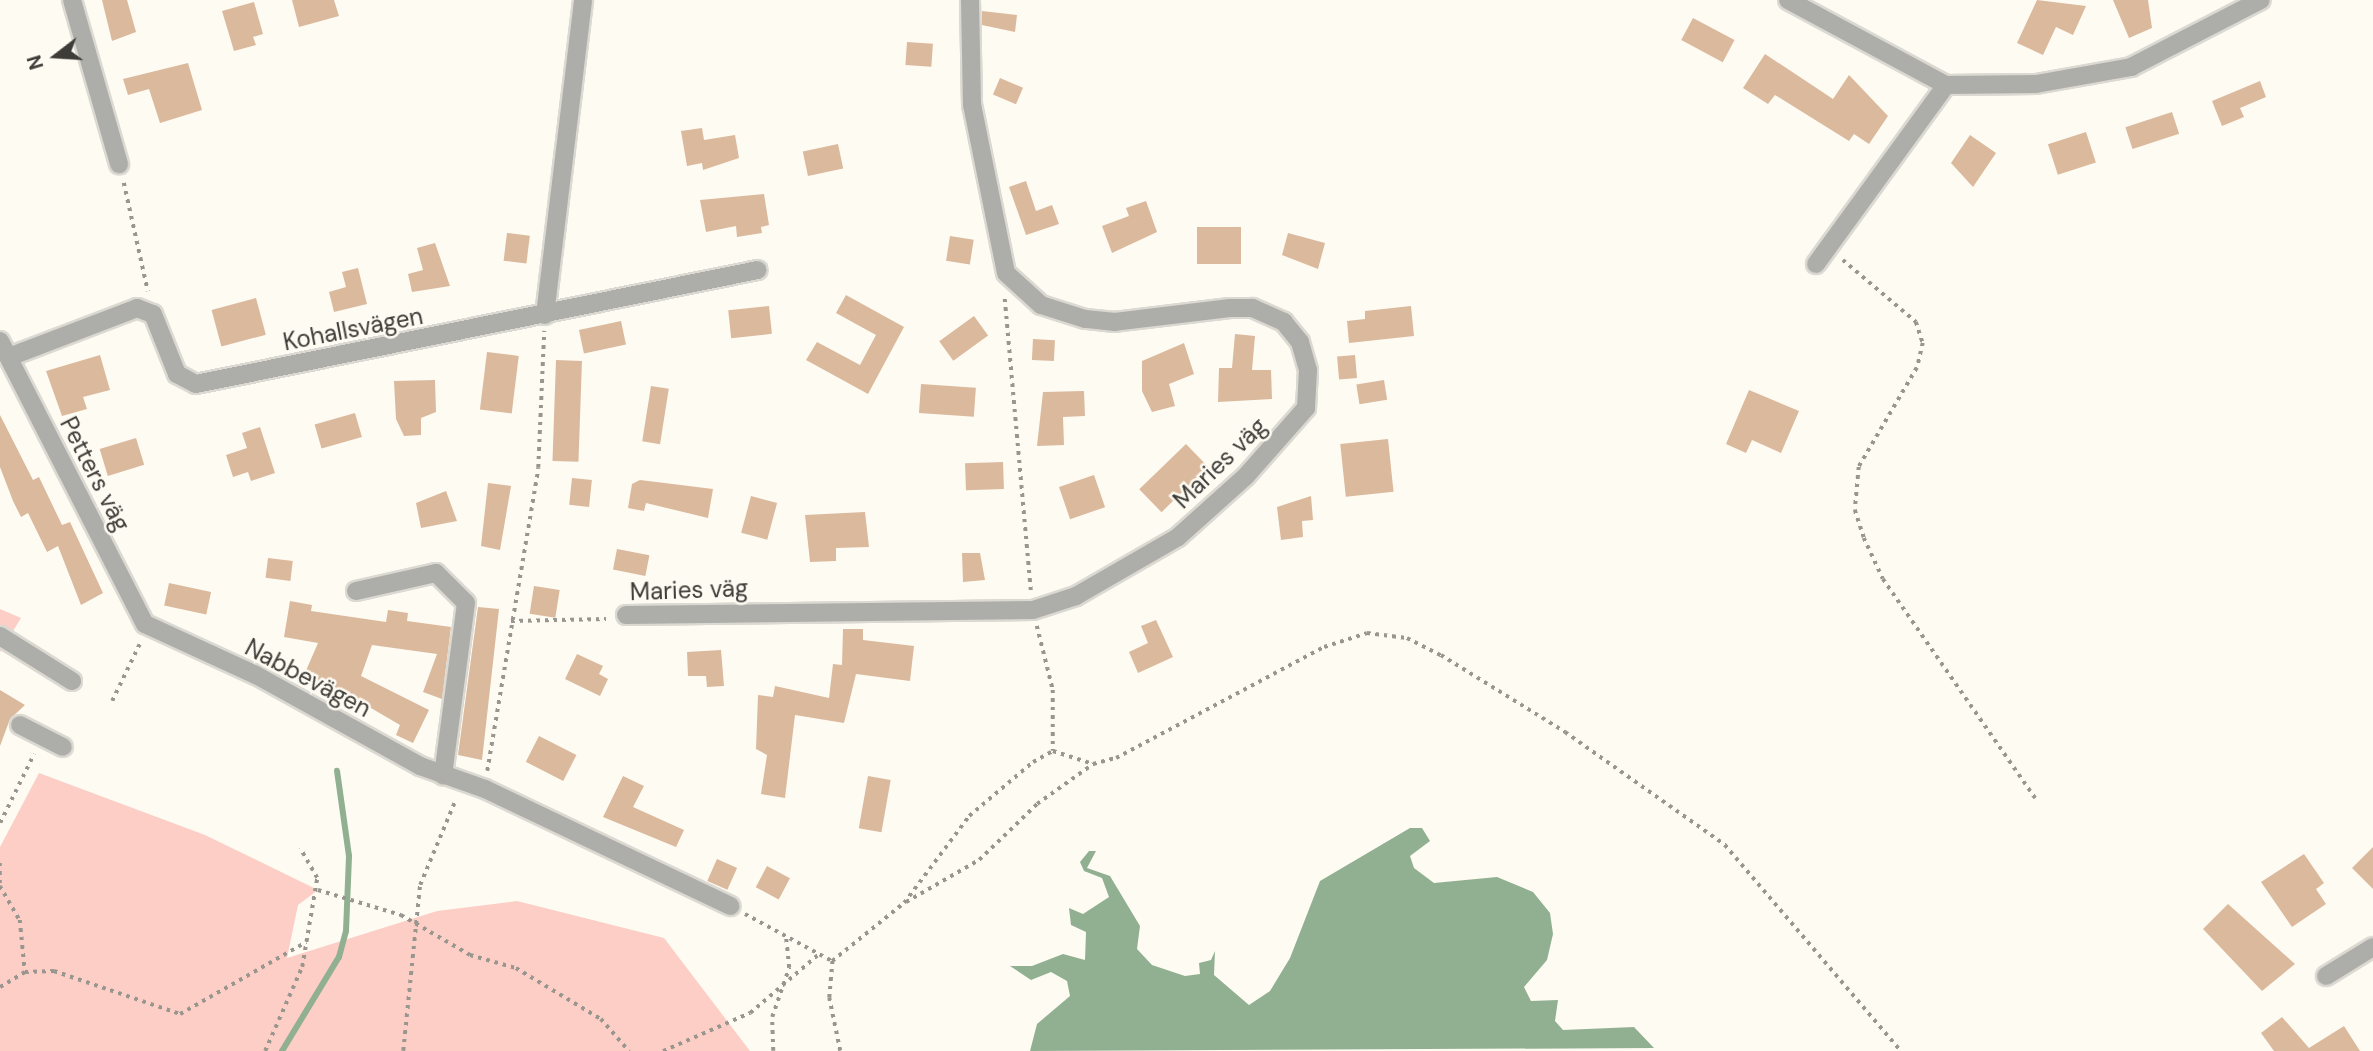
<!DOCTYPE html>
<html>
<head>
<meta charset="utf-8">
<style>
	body { margin:0 }
	#map { position:relative; width:2373px; height:1051px; overflow:hidden; background:#fefbf3; font-family:"DM Sans",sans-serif }
	div>[style] { position:absolute }
	.green>* { inset:0; background:#fccec5 }
	.water>* { inset:0; background:#91b091 }
	.stream>* { height:6px; margin:-3px; padding:0 3px; transform-origin:3px; border-radius:3px; background:#91b091 }
	.building>* { inset:0; background:#dbb99d; transform-origin:0 0 }
	.path>* { height:3.5px; margin-top:-1.75px; transform-origin:0; background:repeating-linear-gradient(90deg,#999690 0 3.5px,transparent 0 8.5px) }
	.roads { filter:drop-shadow(2px 0 #dbd9d1) drop-shadow(-2px 0 #dbd9d1) drop-shadow(0 2px #dbd9d1) drop-shadow(0 -2px #dbd9d1) }
	.minor>* { height:18px; margin:-9px; padding:0 9px; transform-origin:9px; border-radius:9px; background:#adaeaa }
	span { translate:-50% -50%; white-space:nowrap; text-align:center; line-height:1.15; -webkit-text-stroke:5px #fefbf3; paint-order:stroke }
	.street-label { font-size:24px; color:#3e3c38 }
	.north { position:absolute; left:21px; top:21px; width:70px; height:70px; -webkit-text-stroke:5px #fefbf3; paint-order:stroke; rotate:253deg; font-size:19px; font-weight:700; line-height:28px; text-align:center; color:#3e3c38 }
	.north::after { content:''; display:block; margin:auto; width:24px; height:32px; background:#3e3c38; clip-path:polygon(50% 0,100% 100%,50% 72%,0 100%) }
</style>
</head>
<body>
<div id="map">
	<div class="green">
		<i style="clip-path:polygon(0 609px,21px 618px,0 652px)"></i>
		<i style="clip-path:polygon(39px 773px,205px 835px,318px 890px,298px 905px,287px 958px,437px 911px,517px 901px,664px 938px,750px 1051px,0 1051px,0 847px)"></i>
	</div>
	<div class="water">
		<i style="clip-path:polygon(1410px 828px,1422px 828px,1430px 841px,1410px 856px,1414px 868px,1434px 883px,1497px 877px,1533px 892px,1550px 913px,1553px 934px,1547px 960px,1524px 987px,1531px 1001px,1558px 1000px,1555px 1021px,1563px 1030px,1634px 1027px,1654px 1048px,1030px 1051px,1037px 1024px,1070px 996px,1067px 981px,1051px 972px,1031px 980px,1010px 966px,1032px 966px,1063px 954px,1085px 960px,1086px 932px,1071px 925px,1069px 908px,1083px 914px,1109px 897px,1102px 878px,1084px 871px,1080px 862px,1089px 851px,1096px 851px,1087px 868px,1110px 876px,1140px 926px,1137px 949px,1152px 965px,1185px 976px,1200px 974px,1199px 963px,1211px 960px,1215px 951px,1214px 975px,1249px 1005px,1270px 991px,1290px 958px,1320px 881px)"></i>
	</div>
	<div class="stream">
		<i style="left:282px;top:1051px;width:110px;rotate:-58.8deg"></i>
		<i style="left:339px;top:957px;width:27px;rotate:-75deg"></i>
		<i style="left:346px;top:931px;width:75px;rotate:-87.7deg"></i>
		<i style="left:349px;top:856px;width:86px;rotate:-98deg"></i>
	</div>
	<div class="building">
		<i style="clip-path:polygon(102px 0,127px 0,136px 32px,112px 41px)"></i>
		<i style="clip-path:polygon(292px 0,334px 0,339px 16px,299px 27px)"></i>
		<i style="clip-path:polygon(2037px 0,2086px 6px,2073px 35px,2056px 27px,2043px 55px,2017px 43px)"></i>
		<i style="clip-path:polygon(2113px 0,2148px 0,2152px 28px,2129px 38px)"></i>
		<i style="clip-path:polygon(254px 2px,263px 34px,253px 37px,256px 45px,234px 51px,222px 11px)"></i>
		<i style="clip-path:polygon(982px 11px,1017px 15px,1015px 32px,982px 25px)"></i>
		<i style="left:1693px;top:18px;width:47px;height:25px;rotate:28deg"></i>
		<i style="left:907px;top:42px;width:26px;height:23px;rotate:4deg"></i>
		<i style="clip-path:polygon(1765px 54px,1833px 99px,1849px 75px,1888px 116px,1869px 144px,1854px 134px,1849px 141px,1775px 95px,1768px 104px,1743px 88px)"></i>
		<i style="clip-path:polygon(188px 63px,202px 110px,160px 123px,149px 89px,128px 95px,123px 79px)"></i>
		<i style="left:1000px;top:78px;width:25px;height:18px;rotate:23deg"></i>
		<i style="clip-path:polygon(2260px 81px,2266px 97px,2240px 108px,2244px 117px,2222px 126px,2212px 101px)"></i>
		<i style="left:2172px;top:112px;width:23px;height:49px;rotate:72deg"></i>
		<i style="clip-path:polygon(702px 128px,704px 140px,735px 135px,739px 158px,703px 170px,702px 163px,687px 166px,681px 131px)"></i>
		<i style="left:2086px;top:132px;width:32px;height:40px;rotate:72deg"></i>
		<i style="clip-path:polygon(1970px 135px,1996px 153px,1973px 187px,1951px 163px)"></i>
		<i style="left:838px;top:144px;width:25px;height:36px;rotate:78deg"></i>
		<i style="clip-path:polygon(1026px 181px,1036px 211px,1052px 205px,1059px 224px,1026px 235px,1009px 187px)"></i>
		<i style="clip-path:polygon(764px 194px,769px 225px,761px 227px,762px 233px,737px 237px,736px 226px,706px 232px,700px 200px)"></i>
		<i style="clip-path:polygon(1146px 201px,1157px 232px,1112px 253px,1102px 226px,1129px 216px,1126px 208px)"></i>
		<i style="left:1197px;top:227px;width:44px;height:37px"></i>
		<i style="left:507px;top:233px;width:23px;height:28px;rotate:7deg"></i>
		<i style="clip-path:polygon(1288px 233px,1325px 243px,1318px 269px,1282px 255px)"></i>
		<i style="left:950px;top:236px;width:24px;height:25px;rotate:9deg"></i>
		<i style="clip-path:polygon(435px 243px,450px 286px,412px 292px,408px 274px,423px 270px,417px 248px)"></i>
		<i style="clip-path:polygon(358px 268px,367px 304px,334px 312px,329px 292px,346px 287px,342px 272px)"></i>
		<i style="clip-path:polygon(846px 295px,904px 327px,868px 394px,806px 360px,817px 342px,860px 365px,876px 335px,836px 313px)"></i>
		<i style="left:256px;top:298px;width:38px;height:46px;rotate:75deg"></i>
		<i style="left:769px;top:306px;width:28px;height:41px;rotate:84deg"></i>
		<i style="clip-path:polygon(1411px 306px,1414px 336px,1349px 343px,1347px 321px,1365px 319px,1365px 311px)"></i>
		<i style="left:974px;top:316px;width:24px;height:43px;rotate:54deg"></i>
		<i style="left:621px;top:321px;width:24px;height:43px;rotate:78deg"></i>
		<i style="clip-path:polygon(1235px 334px,1255px 336px,1252px 370px,1271px 370px,1272px 399px,1218px 402px,1219px 368px,1232px 368px)"></i>
		<i style="left:1033px;top:339px;width:22px;height:21px;rotate:3deg"></i>
		<i style="clip-path:polygon(1184px 343px,1194px 374px,1169px 384px,1175px 406px,1152px 412px,1142px 391px,1142px 361px)"></i>
		<i style="left:487px;top:352px;width:32px;height:58px;rotate:7deg"></i>
		<i style="clip-path:polygon(100px 355px,110px 390px,83px 397px,87px 409px,62px 416px,46px 371px)"></i>
		<i style="left:1355px;top:355px;width:23px;height:18px;rotate:85deg"></i>
		<i style="left:556px;top:360px;width:26px;height:101px;rotate:2deg"></i>
		<i style="clip-path:polygon(435px 380px,436px 412px,421px 418px,421px 435px,404px 436px,396px 419px,394px 381px)"></i>
		<i style="left:1384px;top:380px;width:20px;height:28px;rotate:81deg"></i>
		<i style="left:921px;top:384px;width:55px;height:29px;rotate:4deg"></i>
		<i style="left:651px;top:386px;width:18px;height:56px;rotate:9deg"></i>
		<i style="clip-path:polygon(1749px 390px,1799px 411px,1781px 453px,1752px 440px,1746px 453px,1726px 444px)"></i>
		<i style="clip-path:polygon(1084px 391px,1085px 416px,1063px 417px,1064px 445px,1037px 446px,1043px 392px)"></i>
		<i style="left:355px;top:413px;width:25px;height:42px;rotate:74deg"></i>
		<i style="clip-path:polygon(0 415px,33px 480px,39px 477px,62px 525px,70px 522px,103px 593px,81px 605px,58px 546px,47px 552px,28px 513px,21px 517px,13px 501px,0 467px)"></i>
		<i style="clip-path:polygon(260px 427px,275px 473px,251px 481px,248px 472px,233px 477px,226px 455px,247px 448px,242px 433px)"></i>
		<i style="left:136px;top:438px;width:28px;height:38px;rotate:73deg"></i>
		<i style="left:1388px;top:439px;width:53px;height:48px;rotate:84deg"></i>
		<i style="left:1186px;top:444px;width:32px;height:65px;rotate:46deg"></i>
		<i style="left:1003px;top:462px;width:27px;height:38px;rotate:88deg"></i>
		<i style="left:1094px;top:475px;width:34px;height:37px;rotate:71deg"></i>
		<i style="left:572px;top:478px;width:20px;height:27px;rotate:6deg"></i>
		<i style="clip-path:polygon(640px 480px,713px 489px,708px 518px,646px 503px,644px 511px,628px 508px,632px 484px)"></i>
		<i style="clip-path:polygon(488px 483px,511px 486px,500px 550px,481px 546px)"></i>
		<i style="clip-path:polygon(446px 491px,457px 521px,421px 528px,416px 503px)"></i>
		<i style="left:751px;top:496px;width:27px;height:38px;rotate:15deg"></i>
		<i style="clip-path:polygon(1311px 496px,1313px 520px,1302px 521px,1303px 537px,1281px 540px,1277px 507px)"></i>
		<i style="clip-path:polygon(865px 512px,869px 547px,836px 548px,836px 561px,810px 562px,805px 515px)"></i>
		<i style="left:617px;top:549px;width:33px;height:21px;rotate:11deg"></i>
		<i style="clip-path:polygon(962px 553px,980px 553px,985px 580px,963px 582px)"></i>
		<i style="left:268px;top:558px;width:25px;height:20px;rotate:7deg"></i>
		<i style="left:169px;top:583px;width:43px;height:23px;rotate:12deg"></i>
		<i style="left:534px;top:586px;width:26px;height:28px;rotate:9deg"></i>
		<i style="clip-path:polygon(290px 601px,312px 605px,311px 611px,386px 622px,388px 610px,408px 613px,407px 621px,451px 627px,442px 699px,423px 692px,437px 654px,372px 645px,361px 676px,429px 710px,413px 743px,396px 735px,400px 725px,371px 708px,301px 682px,318px 643px,284px 637px)"></i>
		<i style="clip-path:polygon(478px 607px,499px 609px,482px 760px,458px 755px)"></i>
		<i style="clip-path:polygon(1156px 620px,1173px 657px,1138px 673px,1129px 652px,1148px 643px,1141px 626px)"></i>
		<i style="clip-path:polygon(843px 629px,863px 629px,863px 640px,914px 646px,910px 681px,856px 674px,844px 723px,795px 715px,785px 798px,761px 794px,767px 755px,756px 749px,758px 695px,773px 697px,775px 686px,829px 698px,833px 664px,842px 665px)"></i>
		<i style="clip-path:polygon(721px 650px,724px 686px,707px 687px,706px 676px,688px 676px,687px 652px)"></i>
		<i style="clip-path:polygon(577px 654px,603px 666px,599px 674px,608px 679px,600px 696px,565px 679px)"></i>
		<i style="clip-path:polygon(0 690px,25px 705px,10px 719px,0 746px)"></i>
		<i style="left:539px;top:736px;width:42px;height:29px;rotate:27deg"></i>
		<i style="clip-path:polygon(623px 776px,644px 786px,633px 807px,684px 830px,676px 847px,603px 817px)"></i>
		<i style="left:868px;top:776px;width:23px;height:53px;rotate:10deg"></i>
		<i style="clip-path:polygon(2373px 847px,2373px 889px,2352px 868px)"></i>
		<i style="clip-path:polygon(2304px 854px,2324px 883px,2316px 889px,2326px 904px,2292px 927px,2261px 882px)"></i>
		<i style="left:717px;top:859px;width:22px;height:24px;rotate:24deg"></i>
		<i style="left:767px;top:866px;width:26px;height:24px;rotate:28deg"></i>
		<i style="clip-path:polygon(2228px 904px,2295px 964px,2262px 991px,2203px 929px)"></i>
		<i style="clip-path:polygon(2282px 1017px,2309px 1048px,2344px 1026px,2360px 1051px,2274px 1051px,2261px 1033px)"></i>
	</div>
	<div class="path">
		<i style="left:124px;top:183px;width:111px;rotate:77.5deg"></i>
		<i style="left:1843px;top:260px;width:96px;rotate:40.3deg"></i>
		<i style="left:1916px;top:322px;width:22px;rotate:72deg"></i>
		<i style="left:1923px;top:343px;width:26px;rotate:103deg"></i>
		<i style="left:1917px;top:368px;width:115px;rotate:120.4deg"></i>
		<i style="left:1859px;top:467px;width:43px;rotate:95.3deg"></i>
		<i style="left:1855px;top:510px;width:29px;rotate:72deg"></i>
		<i style="left:1864px;top:538px;width:45px;rotate:65.1deg"></i>
		<i style="left:1883px;top:579px;width:267px;rotate:55.2deg"></i>
		<i style="left:1005px;top:299px;width:293px;rotate:84.9deg"></i>
		<i style="left:511px;top:621px;width:95px;rotate:-1.2deg"></i>
		<i style="left:1037px;top:626px;width:66px;rotate:76deg"></i>
		<i style="left:1053px;top:690px;width:61px;rotate:90deg"></i>
		<i style="left:112px;top:701px;width:67px;rotate:-64.2deg"></i>
		<i style="left:487px;top:771px;width:307px;rotate:-80.4deg"></i>
		<i style="left:538px;top:468px;width:137px;rotate:-87.5deg"></i>
		<i style="left:0;top:823px;width:77px;rotate:-63.8deg"></i>
		<i style="left:0;top:863px;width:23px;rotate:90deg"></i>
		<i style="left:0;top:886px;width:39px;rotate:60deg"></i>
		<i style="left:20px;top:920px;width:52px;rotate:84.5deg"></i>
		<i style="left:318px;top:890px;width:87px;rotate:16.8deg"></i>
		<i style="left:401px;top:915px;width:80px;rotate:30.1deg"></i>
		<i style="left:470px;top:955px;width:48px;rotate:15.8deg"></i>
		<i style="left:516px;top:968px;width:99px;rotate:31deg"></i>
		<i style="left:601px;top:1019px;width:43px;rotate:48.8deg"></i>
		<i style="left:906px;top:902px;width:84px;rotate:-29.9deg"></i>
		<i style="left:979px;top:860px;width:81px;rotate:-44deg"></i>
		<i style="left:1037px;top:804px;width:69px;rotate:-35.5deg"></i>
		<i style="left:745px;top:914px;width:99px;rotate:28.4deg"></i>
		<i style="left:0;top:987px;width:29px;rotate:-31deg"></i>
		<i style="left:25px;top:972px;width:29px;rotate:-2deg"></i>
		<i style="left:54px;top:971px;width:133px;rotate:18.8deg"></i>
		<i style="left:180px;top:1014px;width:145px;rotate:-29.7deg"></i>
		<i style="left:265px;top:1051px;width:92px;rotate:-66.2deg"></i>
		<i style="left:302px;top:967px;width:90px;rotate:-80.4deg"></i>
		<i style="left:317px;top:878px;width:34px;rotate:-120deg"></i>
		<i style="left:403px;top:1051px;width:167px;rotate:-84.2deg"></i>
		<i style="left:420px;top:885px;width:93px;rotate:-67.3deg"></i>
		<i style="left:663px;top:1051px;width:95px;rotate:-23.6deg"></i>
		<i style="left:750px;top:1013px;width:91px;rotate:-40.5deg"></i>
		<i style="left:773px;top:1051px;width:34px;rotate:-92deg"></i>
		<i style="left:772px;top:1017px;width:52px;rotate:-70.9deg"></i>
		<i style="left:789px;top:968px;width:31px;rotate:-96deg"></i>
		<i style="left:840px;top:1051px;width:54px;rotate:-101.7deg"></i>
		<i style="left:829px;top:998px;width:37px;rotate:-85deg"></i>
		<i style="left:832px;top:961px;width:92px;rotate:-38.9deg"></i>
		<i style="left:904px;top:903px;width:109px;rotate:-53.2deg"></i>
		<i style="left:969px;top:816px;width:84px;rotate:-40.2deg"></i>
		<i style="left:1033px;top:762px;width:23px;rotate:-29deg"></i>
		<i style="left:1053px;top:751px;width:42px;rotate:18deg"></i>
		<i style="left:1093px;top:764px;width:24px;rotate:-15deg"></i>
		<i style="left:1116px;top:758px;width:236px;rotate:-28.1deg"></i>
		<i style="left:1324px;top:647px;width:45px;rotate:-18deg"></i>
		<i style="left:1367px;top:633px;width:40px;rotate:7.1deg"></i>
		<i style="left:1407px;top:638px;width:38px;rotate:27deg"></i>
		<i style="left:1441px;top:655px;width:146px;rotate:31.8deg"></i>
		<i style="left:1565px;top:732px;width:196px;rotate:35.2deg"></i>
		<i style="left:1725px;top:845px;width:271px;rotate:49.5deg"></i>
	</div>
	<div class="roads">
		<div class="minor">
			<i style="left:72px;top:0;width:171px;rotate:74deg"></i>
			<i style="left:1788px;top:0;width:179px;rotate:28.3deg"></i>
			<i style="left:1946px;top:85px;width:90px;rotate:-0.6deg"></i>
			<i style="left:2036px;top:84px;width:97px;rotate:-10.1deg"></i>
			<i style="left:2131px;top:67px;width:146px;rotate:-27.3deg"></i>
			<i style="left:1816px;top:264px;width:221px;rotate:-54deg"></i>
			<i style="left:545px;top:315px;width:317px;rotate:-83.1deg"></i>
			<i style="left:0;top:341px;width:318px;rotate:62.9deg"></i>
			<i style="left:145px;top:624px;width:122px;rotate:24.7deg"></i>
			<i style="left:256px;top:675px;width:188px;rotate:29deg"></i>
			<i style="left:420px;top:766px;width:69px;rotate:19.5deg"></i>
			<i style="left:485px;top:789px;width:272px;rotate:25.5deg"></i>
			<i style="left:9px;top:357px;width:137px;rotate:-20.9deg"></i>
			<i style="left:137px;top:308px;width:17px;rotate:21deg"></i>
			<i style="left:153px;top:314px;width:65px;rotate:68.2deg"></i>
			<i style="left:177px;top:374px;width:21px;rotate:28deg"></i>
			<i style="left:196px;top:384px;width:573px;rotate:-11.47deg"></i>
			<i style="left:356px;top:591px;width:82px;rotate:-12.7deg"></i>
			<i style="left:436px;top:573px;width:42px;rotate:45deg"></i>
			<i style="left:466px;top:603px;width:174px;rotate:97.6deg"></i>
			<i style="left:626px;top:615px;width:407px;rotate:-0.7deg"></i>
			<i style="left:1033px;top:610px;width:45px;rotate:-18deg"></i>
			<i style="left:1076px;top:596px;width:118px;rotate:-30deg"></i>
			<i style="left:1178px;top:537px;width:91px;rotate:-41.9deg"></i>
			<i style="left:1246px;top:476px;width:91px;rotate:-48.6deg"></i>
			<i style="left:1306px;top:408px;width:38px;rotate:-87deg"></i>
			<i style="left:1308px;top:370px;width:29px;rotate:-106deg"></i>
			<i style="left:1300px;top:342px;width:26px;rotate:-129deg"></i>
			<i style="left:1284px;top:322px;width:35px;rotate:-156deg"></i>
			<i style="left:1252px;top:308px;width:22px;rotate:180deg"></i>
			<i style="left:1230px;top:308px;width:116px;rotate:173.1deg"></i>
			<i style="left:1115px;top:322px;width:30px;rotate:-174deg"></i>
			<i style="left:1085px;top:319px;width:46px;rotate:-162.3deg"></i>
			<i style="left:1041px;top:305px;width:47px;rotate:-137.6deg"></i>
			<i style="left:1006px;top:273px;width:171px;rotate:-101.4deg"></i>
			<i style="left:972px;top:105px;width:105px;rotate:-91.1deg"></i>
			<i style="left:0;top:636px;width:85px;rotate:32deg"></i>
			<i style="left:20px;top:725px;width:48px;rotate:27.1deg"></i>
			<i style="left:2326px;top:976px;width:55px;rotate:-31.7deg"></i>
		</div>
	</div>
	<div class="street-label">
		<span style="left:353px;top:329px;rotate:-11deg">Kohallsvägen</span>
		<span style="left:1220px;top:463px;rotate:-44deg">Maries väg</span>
		<span style="left:95px;top:474px;rotate:63deg">Petters väg</span>
		<span style="left:689px;top:590px;rotate:-2deg">Maries väg</span>
		<span style="left:308px;top:678px;rotate:28deg">Nabbevägen</span>
	</div>
	<div class="north">N</div>
</div>
</body>
</html>
